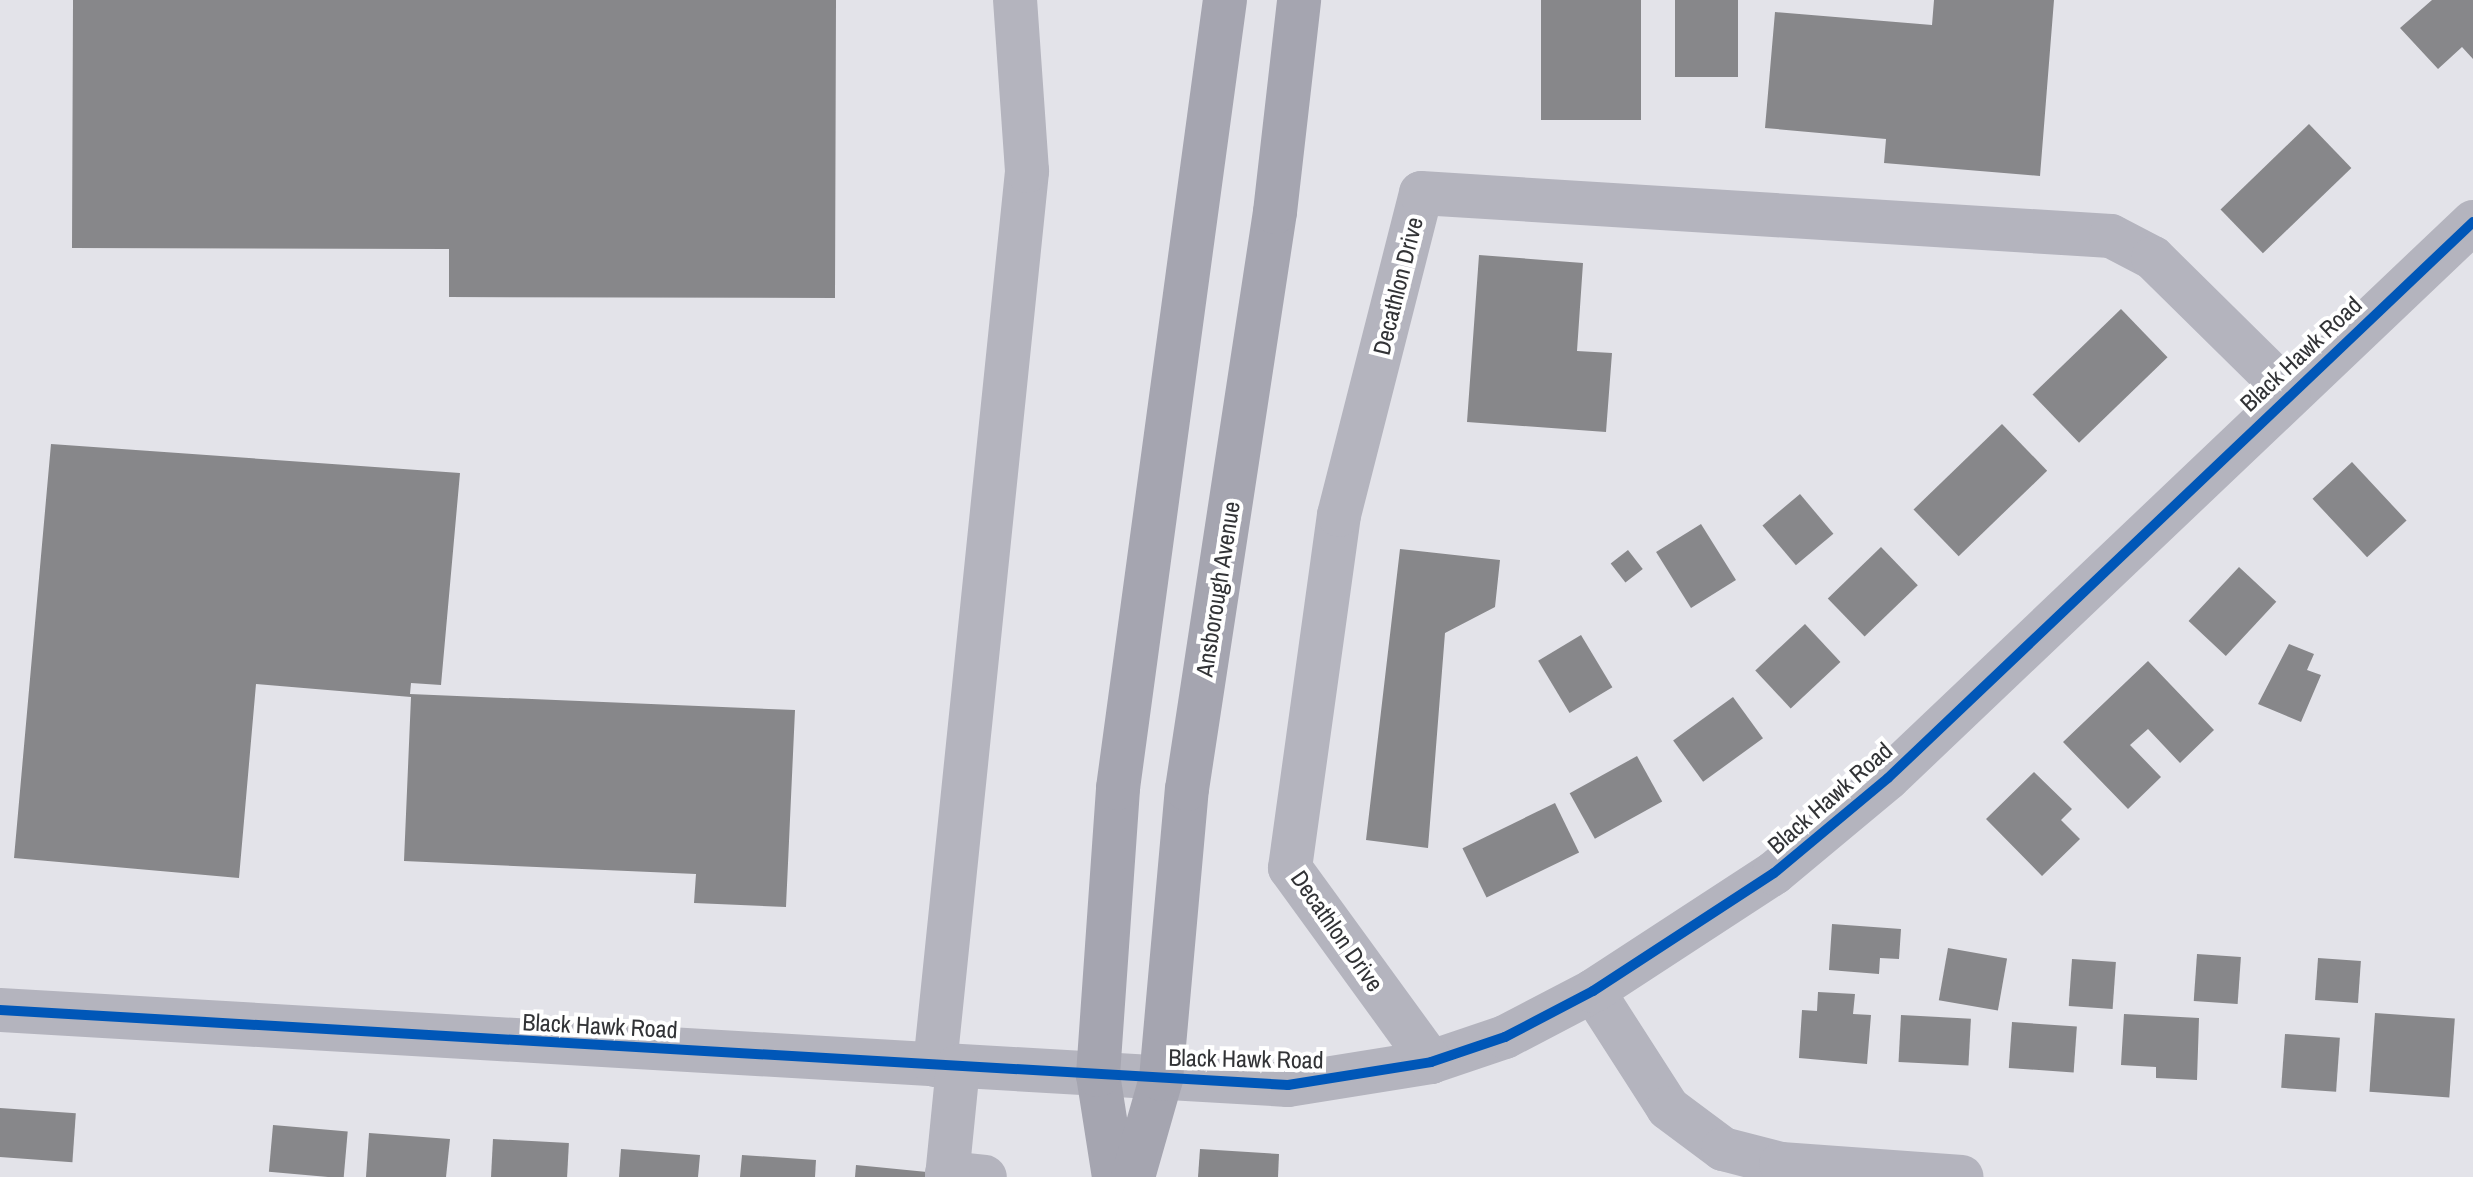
<!DOCTYPE html>
<html>
<head>
<meta charset="utf-8">
<style>
	body { margin:0 }
	#map { position:relative; width:2473px; height:1177px; overflow:hidden; background:#e3e3e9; font-family:"Archivo Narrow",sans-serif }
	div>[style] { position:absolute }
	.building>* { inset:0; background:#87878a; transform-origin:0 0 }
	.minor>* { height:44px; margin:-22px; padding:0 22px; transform-origin:22px; border-radius:22px; background:#b4b4be }
	.major>* { height:44px; margin:-22px; padding:0 22px; transform-origin:22px; border-radius:22px; background:#a5a5b0 }
	.cycleway>* { height:10px; margin:-5px; padding:0 5px; transform-origin:5px; border-radius:5px; background:#0057b8 }
	span { translate:-50% -50%; white-space:nowrap; text-align:center; line-height:1.15; -webkit-text-stroke:8px #fff; paint-order:stroke }
	.street-label { font-size:24px; color:#323336 }
</style>
</head>
<body>
<div id="map">
	<div class="building">
		<i style="clip-path:polygon(73px 0,836px 0,835px 298px,449px 297px,449px 249px,72px 248px)"></i>
		<i style="left:1541px;top:0;width:100px;height:120px"></i>
		<i style="left:1675px;top:0;width:63px;height:77px"></i>
		<i style="clip-path:polygon(1934px 0,2054px 0,2040px 176px,1884px 163px,1886px 139px,1765px 128px,1775px 12px,1932px 25px)"></i>
		<i style="clip-path:polygon(2432px 0,2473px 0,2473px 59px,2462px 47px,2438px 69px,2400px 28px)"></i>
		<i style="left:2309px;top:124px;width:61px;height:123px;rotate:46deg"></i>
		<i style="clip-path:polygon(1479px 255px,1583px 263px,1577px 351px,1612px 353px,1606px 432px,1467px 422px)"></i>
		<i style="left:2121px;top:309px;width:67px;height:123px;rotate:46deg"></i>
		<i style="left:2002px;top:424px;width:65px;height:123px;rotate:46deg"></i>
		<i style="clip-path:polygon(51px 444px,460px 473px,441px 685px,411px 683px,410px 694px,795px 710px,786px 907px,694px 903px,696px 874px,404px 861px,411px 697px,256px 684px,239px 878px,14px 858px)"></i>
		<i style="left:2352px;top:462px;width:80px;height:54px;rotate:47deg"></i>
		<i style="left:1800px;top:494px;width:52px;height:49px;rotate:50deg"></i>
		<i style="left:1701px;top:524px;width:66px;height:53px;rotate:58deg"></i>
		<i style="left:1881px;top:547px;width:53px;height:74px;rotate:46deg"></i>
		<i style="clip-path:polygon(1400px 549px,1500px 560px,1495px 607px,1445px 633px,1428px 848px,1366px 840px)"></i>
		<i style="left:1628px;top:550px;width:24px;height:22px;rotate:52deg"></i>
		<i style="left:2239px;top:567px;width:51px;height:74px;rotate:43deg"></i>
		<i style="left:1805px;top:624px;width:52px;height:68px;rotate:47deg"></i>
		<i style="left:1581px;top:635px;width:61px;height:50px;rotate:59deg"></i>
		<i style="clip-path:polygon(2289px 644px,2314px 654px,2307px 670px,2321px 675px,2301px 722px,2258px 704px)"></i>
		<i style="clip-path:polygon(2148px 661px,2214px 730px,2180px 763px,2148px 729px,2130px 745px,2161px 777px,2128px 809px,2063px 742px)"></i>
		<i style="left:1733px;top:697px;width:51px;height:74px;rotate:54deg"></i>
		<i style="left:1637px;top:756px;width:52px;height:77px;rotate:61deg"></i>
		<i style="clip-path:polygon(2034px 772px,2072px 809px,2061px 820px,2080px 839px,2042px 876px,1986px 819px)"></i>
		<i style="left:1555px;top:803px;width:55px;height:103px;rotate:64deg"></i>
		<i style="clip-path:polygon(1832px 924px,1901px 929px,1899px 959px,1880px 958px,1879px 974px,1829px 970px)"></i>
		<i style="left:1948px;top:948px;width:60px;height:53px;rotate:10deg"></i>
		<i style="left:2197px;top:954px;width:44px;height:47px;rotate:4deg"></i>
		<i style="left:2318px;top:958px;width:43px;height:42px;rotate:4deg"></i>
		<i style="left:2072px;top:959px;width:44px;height:47px;rotate:4deg"></i>
		<i style="clip-path:polygon(1818px 992px,1855px 994px,1853px 1014px,1871px 1015px,1867px 1064px,1799px 1058px,1802px 1010px,1817px 1011px)"></i>
		<i style="left:2375px;top:1013px;width:80px;height:79px;rotate:4deg"></i>
		<i style="clip-path:polygon(2124px 1014px,2199px 1018px,2197px 1080px,2156px 1078px,2156px 1067px,2121px 1065px)"></i>
		<i style="left:1901px;top:1015px;width:70px;height:47px;rotate:3deg"></i>
		<i style="left:2012px;top:1022px;width:65px;height:46px;rotate:4deg"></i>
		<i style="left:2285px;top:1034px;width:55px;height:54px;rotate:4deg"></i>
		<i style="left:0;top:1108px;width:76px;height:49px;rotate:4deg"></i>
		<i style="left:273px;top:1125px;width:75px;height:47px;rotate:5deg"></i>
		<i style="clip-path:polygon(369px 1133px,450px 1139px,446px 1177px,366px 1177px)"></i>
		<i style="left:493px;top:1139px;width:76px;height:38px;rotate:3deg"></i>
		<i style="clip-path:polygon(621px 1149px,700px 1155px,698px 1177px,619px 1177px)"></i>
		<i style="clip-path:polygon(1200px 1149px,1279px 1154px,1278px 1177px,1198px 1177px)"></i>
		<i style="clip-path:polygon(742px 1155px,816px 1160px,815px 1177px,740px 1177px)"></i>
		<i style="clip-path:polygon(856px 1165px,927px 1172px,926px 1177px,855px 1177px)"></i>
	</div>
	<div class="minor">
		<i style="left:1593px;top:991px;width:139px;rotate:57.3deg"></i>
		<i style="left:1668px;top:1108px;width:69px;rotate:36.7deg"></i>
		<i style="left:1723px;top:1149px;width:60px;rotate:14.5deg"></i>
		<i style="left:1781px;top:1164px;width:181px;rotate:4.1deg"></i>
		<i style="left:0;top:1010px;width:1290px;rotate:3.33deg"></i>
		<i style="left:1288px;top:1085px;width:145px;rotate:-9.1deg"></i>
		<i style="left:1431px;top:1062px;width:78px;rotate:-18.7deg"></i>
		<i style="left:1505px;top:1037px;width:99px;rotate:-27.6deg"></i>
		<i style="left:1593px;top:991px;width:216px;rotate:-33.1deg"></i>
		<i style="left:1774px;top:873px;width:148px;rotate:-39.8deg"></i>
		<i style="left:1888px;top:778px;width:807px;rotate:-43.54deg"></i>
		<i style="left:1431px;top:1062px;width:240px;rotate:-126deg"></i>
		<i style="left:1290px;top:868px;width:356px;rotate:-82.1deg"></i>
		<i style="left:1339px;top:515px;width:332px;rotate:-75.7deg"></i>
		<i style="left:1421px;top:193px;width:691px;rotate:3.57deg"></i>
		<i style="left:2111px;top:236px;width:47px;rotate:27.6deg"></i>
		<i style="left:2153px;top:258px;width:191px;rotate:44.6deg"></i>
		<i style="left:935px;top:1065px;width:899px;rotate:-84.12deg"></i>
		<i style="left:1027px;top:171px;width:171px;rotate:-94deg"></i>
		<i style="left:947px;top:1173px;width:38px;rotate:6deg"></i>
		<i style="left:947px;top:1177px;width:111px;rotate:-84.3deg"></i>
	</div>
	<div class="major">
		<i style="left:1114px;top:1177px;width:103px;rotate:-98.9deg"></i>
		<i style="left:1098px;top:1075px;width:288px;rotate:-86deg"></i>
		<i style="left:1118px;top:788px;width:795px;rotate:-82.27deg"></i>
		<i style="left:1133px;top:1177px;width:102px;rotate:-74.1deg"></i>
		<i style="left:1161px;top:1079px;width:291px;rotate:-84.9deg"></i>
		<i style="left:1187px;top:789px;width:584px;rotate:-81.33deg"></i>
		<i style="left:1275px;top:212px;width:213px;rotate:-83.5deg"></i>
	</div>
	<div class="cycleway">
		<i style="left:0;top:1010px;width:1290px;rotate:3.33deg"></i>
		<i style="left:1288px;top:1085px;width:145px;rotate:-9.1deg"></i>
		<i style="left:1431px;top:1062px;width:78px;rotate:-18.7deg"></i>
		<i style="left:1505px;top:1037px;width:99px;rotate:-27.6deg"></i>
		<i style="left:1593px;top:991px;width:216px;rotate:-33.1deg"></i>
		<i style="left:1774px;top:873px;width:148px;rotate:-39.8deg"></i>
		<i style="left:1888px;top:778px;width:807px;rotate:-43.54deg"></i>
	</div>
	<div class="street-label">
		<span style="left:1398px;top:286px;rotate:-76deg">Decathlon Drive</span>
		<span style="left:2301px;top:354px;rotate:-43deg">Black Hawk Road</span>
		<span style="left:1218px;top:589px;rotate:-81deg">Ansborough Avenue</span>
		<span style="left:1830px;top:798px;rotate:-41deg">Black Hawk Road</span>
		<span style="left:1337px;top:931px;rotate:55deg">Decathlon Drive</span>
		<span style="left:600px;top:1026px;rotate:3deg">Black Hawk Road</span>
		<span style="left:1246px;top:1059px;rotate:1deg">Black Hawk Road</span>
	</div>
</div>
</body>
</html>
